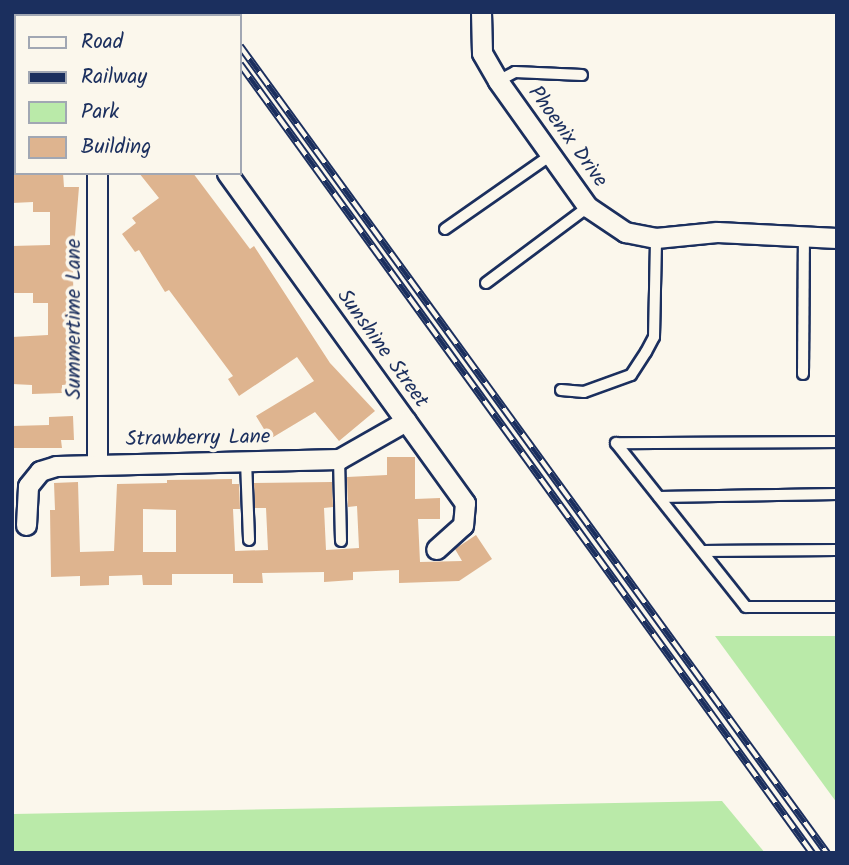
<!DOCTYPE html>
<html>
<head>
<meta charset="utf-8">
<style>
	body { margin:0 }
	#map { position:relative; width:849px; height:865px; overflow:hidden; background:#fbf7ec; font-family:Kalam,sans-serif }
	div>[style] { position:absolute }
	.green>* { inset:0; background:#baeaa9 }
	.building>* { inset:0; background:#deb48f }
	.roads { filter:drop-shadow(2px 0 #1b2f5e) drop-shadow(-2px 0 #1b2f5e) drop-shadow(0 2px #1b2f5e) drop-shadow(0 -2px #1b2f5e) }
	.service>* { height:10px; margin:-5px; padding:0 5px; transform-origin:5px; border-radius:5px; background:#fbf7ec }
	.minor>* { height:19px; margin:-9.5px; padding:0 9.5px; transform-origin:9.5px; border-radius:9.5px; background:#fbf7ec }
	.rail>* { height:8px; margin-top:-4px; transform-origin:0; background:repeating-linear-gradient(90deg,#fbf7ec 0 16px,#1b2f5e 0 32px); box-sizing:border-box; border-block:2px solid #1b2f5e }
	span { translate:-50% -50%; white-space:nowrap; text-align:center; line-height:1.15; -webkit-text-stroke:7px #fbf7ec; paint-order:stroke }
	.street-label { font-size:21px; color:#1b2f5e }
	.frame { position:absolute; inset:0; border:14px solid #1b2f5e; pointer-events:none }
	.legend { position:absolute; left:14px; top:14px; width:228px; height:161px; box-sizing:border-box; background:#fbf7ec; border:2px solid #a1a7b3; margin:0; padding:9px 12px; list-style:none; font-size:21px; color:#1b2f5e }
	.legend li { display:flex; align-items:center; gap:14px; height:35px }
	.legend b { width:35px; border:2px solid #a1a7b3 }
</style>
</head>
<body>
<div id="map">
	<div class="green">
		<i style="clip-path:polygon(715px 636px,837px 636px,837px 803px)"></i>
		<i style="clip-path:polygon(722px 801px,765px 853px,12px 853px,13px 814px)"></i>
	</div>
	<div class="building">
		<i style="clip-path:polygon(12px 173px,63px 173px,64px 187px,79px 187px,73px 260px,74px 384px,62px 385px,62px 393px,32px 394px,32px 385px,12px 384px,12px 337px,48px 335px,48px 303px,33px 303px,33px 293px,12px 293px,12px 246px,50px 245px,50px 212px,33px 212px,33px 202px,12px 203px)"></i>
		<i style="clip-path:polygon(139px 173px,193px 173px,250px 249px,254px 246px,330px 363px,375px 411px,339px 441px,315px 412px,270px 439px,256px 416px,314px 381px,297px 357px,239px 396px,228px 379px,233px 376px,169px 290px,165px 292px,139px 250px,135px 252px,122px 234px,136px 223px,132px 218px,159px 198px)"></i>
		<i style="clip-path:polygon(73px 416px,74px 440px,61px 440px,62px 448px,12px 448px,12px 426px,49px 425px,49px 417px)"></i>
		<i style="clip-path:polygon(evenodd,387px 457px,415px 457px,415px 499px,440px 498px,440px 519px,418px 519px,420px 562px,462px 561px,455px 549px,476px 535px,492px 559px,459px 581px,399px 583px,399px 570px,353px 572px,353px 580px,324px 582px,324px 572px,262px 573px,263px 583px,233px 583px,233px 574px,172px 574px,172px 585px,143px 585px,142px 575px,109px 576px,109px 585px,80px 586px,80px 576px,51px 577px,50px 510px,55px 510px,54px 483px,78px 482px,80px 552px,114px 551px,117px 484px,167px 483px,167px 480px,232px 479px,232px 484px,239px 484px,240px 509px,233px 509px,235px 551px,268px 550px,266px 508px,255px 508px,254px 483px,332px 482px,333px 507px,324px 508px,326px 550px,359px 548px,357px 506px,348px 507px,347px 477px,387px 475px,387px 457px,143px 509px,176px 510px,176px 552px,143px 552px,143px 509px)"></i>
	</div>
	<div class="roads">
		<div class="service">
			<i style="left:498px;top:81px;width:19px;rotate:-28deg"></i>
			<i style="left:515px;top:72px;width:67px;rotate:2.6deg"></i>
			<i style="left:445px;top:229px;width:129px;rotate:-34.9deg"></i>
			<i style="left:486px;top:283px;width:127px;rotate:-36.7deg"></i>
			<i style="left:803px;top:374px;width:139px;rotate:-89.6deg"></i>
			<i style="left:561px;top:390px;width:23px;rotate:5deg"></i>
			<i style="left:584px;top:392px;width:50px;rotate:-19.9deg"></i>
			<i style="left:631px;top:375px;width:27px;rotate:-57deg"></i>
			<i style="left:646px;top:352px;width:17px;rotate:-62deg"></i>
			<i style="left:654px;top:337px;width:99px;rotate:-88.8deg"></i>
			<i style="left:837px;top:442px;width:221px;rotate:179.7deg"></i>
			<i style="left:616px;top:443px;width:209px;rotate:51.6deg"></i>
			<i style="left:746px;top:607px;width:91px"></i>
			<i style="left:339px;top:459px;width:82px;rotate:88.6deg"></i>
			<i style="left:246px;top:461px;width:79px;rotate:87.8deg"></i>
			<i style="left:659px;top:497px;width:178px;rotate:-1deg"></i>
			<i style="left:702px;top:551px;width:135px;rotate:-0.4deg"></i>
		</div>
		<div class="minor">
			<i style="left:116px;top:12px;width:4px;rotate:63deg"></i>
			<i style="left:481px;top:12px;width:41px;rotate:88.6deg"></i>
			<i style="left:482px;top:53px;width:32px;rotate:60deg"></i>
			<i style="left:498px;top:81px;width:155px;rotate:54.5deg"></i>
			<i style="left:588px;top:207px;width:45px;rotate:34deg"></i>
			<i style="left:625px;top:232px;width:32px;rotate:11deg"></i>
			<i style="left:656px;top:238px;width:61px;rotate:-5.6deg"></i>
			<i style="left:717px;top:232px;width:120px;rotate:2.9deg"></i>
			<i style="left:227px;top:173px;width:407px;rotate:54.2deg"></i>
			<i style="left:465px;top:503px;width:22px;rotate:95deg"></i>
			<i style="left:463px;top:525px;width:36px;rotate:138deg"></i>
			<i style="left:97px;top:464px;width:291px;rotate:-90deg"></i>
			<i style="left:26px;top:525px;width:39px;rotate:-87deg"></i>
			<i style="left:28px;top:486px;width:19px;rotate:-51deg"></i>
			<i style="left:40px;top:471px;width:17px;rotate:-17deg"></i>
			<i style="left:56px;top:466px;width:283px;rotate:-1.4deg"></i>
			<i style="left:339px;top:459px;width:77px;rotate:-29.6deg"></i>
		</div>
	</div>
	<div class="rail">
		<i style="left:202px;top:12px;width:5px;rotate:53deg"></i>
		<i style="left:215px;top:12px;width:5px;rotate:53deg"></i>
		<i style="left:240px;top:46px;width:998px;rotate:53.97deg"></i>
		<i style="left:240px;top:64px;width:975px;rotate:54.06deg"></i>
	</div>
	<div class="street-label">
		<span style="left:567px;top:137px;rotate:54deg">Phoenix Drive</span>
		<span style="left:75px;top:319px;rotate:-90deg">Summertime Lane</span>
		<span style="left:382px;top:349px;rotate:54deg">Sunshine Street</span>
		<span style="left:198px;top:439px;rotate:-1deg">Strawberry Lane</span>
	</div>
	<div class="frame"></div>
	<ul class="legend">
	<li><b style="height:9px;background:#fbf7ec"></b>Road</li>
	<li><b style="height:9px;background:#1b2f5e"></b>Railway</li>
	<li><b style="height:19px;background:#baeaa9"></b>Park</li>
	<li><b style="height:19px;background:#deb48f"></b>Building</li>
	</ul>
</div>
</body>
</html>
